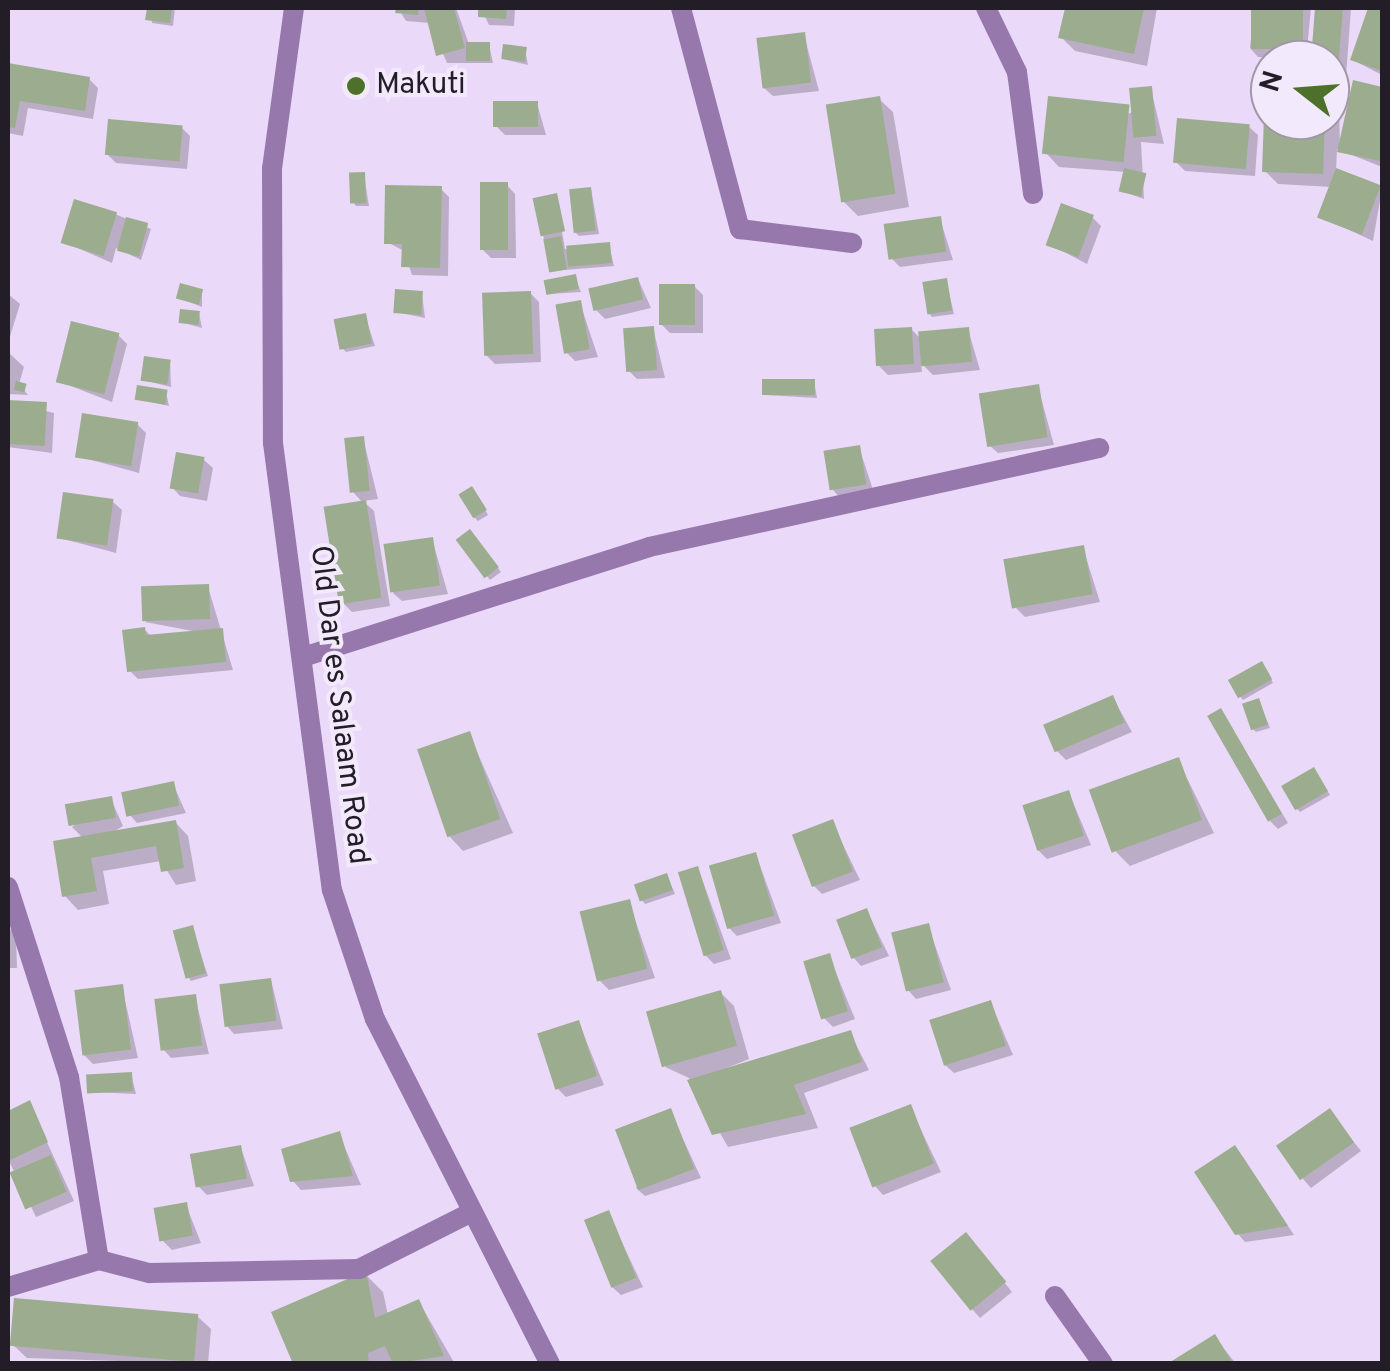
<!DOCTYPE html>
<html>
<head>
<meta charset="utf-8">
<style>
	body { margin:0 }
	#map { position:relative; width:1390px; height:1371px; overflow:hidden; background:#ead9f8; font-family:Overpass,sans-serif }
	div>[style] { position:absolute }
	.shadow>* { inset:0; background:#0003 }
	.building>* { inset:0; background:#9cad8f; transform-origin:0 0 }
	.minor>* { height:20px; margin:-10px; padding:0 10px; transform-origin:10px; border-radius:10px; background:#9678ac }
	.tertiary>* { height:20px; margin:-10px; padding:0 10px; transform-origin:10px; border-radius:10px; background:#9678ac }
	.dots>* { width:28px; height:28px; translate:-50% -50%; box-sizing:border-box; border:5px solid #f3e9fc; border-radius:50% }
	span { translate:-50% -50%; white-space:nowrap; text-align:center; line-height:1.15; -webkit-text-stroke:8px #f3e9fc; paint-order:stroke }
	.poi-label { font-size:30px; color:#231d28 }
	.left { translate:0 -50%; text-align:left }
	.street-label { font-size:30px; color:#231d28 }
	.frame { position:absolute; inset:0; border:10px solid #231d28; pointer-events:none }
	.north { position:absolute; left:1250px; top:40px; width:100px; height:100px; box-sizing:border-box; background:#f3e9fc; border:2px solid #a097a7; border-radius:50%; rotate:287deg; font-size:28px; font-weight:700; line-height:40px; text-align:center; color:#231d28 }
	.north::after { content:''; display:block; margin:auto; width:35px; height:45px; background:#4d712a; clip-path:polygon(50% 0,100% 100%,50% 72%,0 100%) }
</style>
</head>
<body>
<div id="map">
	<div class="shadow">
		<i style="clip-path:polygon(150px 8px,175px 8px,173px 26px,152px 23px)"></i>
		<i style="clip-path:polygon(398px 8px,456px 8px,469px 44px,489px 44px,493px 63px,447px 63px,430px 23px,406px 21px)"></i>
		<i style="clip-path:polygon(481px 8px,515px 8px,514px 26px,489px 25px)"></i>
		<i style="clip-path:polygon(1067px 8px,1157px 8px,1147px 66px,1075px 51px,1061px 37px)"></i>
		<i style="clip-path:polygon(1254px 8px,1311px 8px,1306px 60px,1258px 57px,1250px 48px)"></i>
		<i style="clip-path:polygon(1317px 8px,1351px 8px,1346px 77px,1330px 76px,1330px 60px,1313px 60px)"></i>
		<i style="clip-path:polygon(1370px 8px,1382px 8px,1382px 75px,1353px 60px)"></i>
		<i style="clip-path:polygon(804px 35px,819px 91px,773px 96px,764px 88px)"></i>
		<i style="clip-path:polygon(525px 50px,528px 65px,503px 59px)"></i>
		<i style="clip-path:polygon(8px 66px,89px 79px,98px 88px,93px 119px,28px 108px,23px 136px,8px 133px)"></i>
		<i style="clip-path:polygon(1354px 83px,1382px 89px,1382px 167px,1337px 149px,1336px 171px,1382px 189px,1373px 241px,1321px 217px,1332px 187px,1278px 184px,1265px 171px,1268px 91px,1270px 120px,1330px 120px,1330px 97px,1339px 106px,1340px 148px)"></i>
		<i style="clip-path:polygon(1151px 89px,1164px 144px,1141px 142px,1144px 199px,1121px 191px,1126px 172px,1059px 167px,1046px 153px,1134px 111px)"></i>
		<i style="clip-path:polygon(879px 99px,893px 112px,909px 207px,858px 216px,844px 202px)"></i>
		<i style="clip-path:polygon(537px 103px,546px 135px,505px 135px,496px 126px)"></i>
		<i style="clip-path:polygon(181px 127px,190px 136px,187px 169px,116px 163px,107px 154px)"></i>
		<i style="clip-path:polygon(1249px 127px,1258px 135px,1255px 176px,1185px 171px,1176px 162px)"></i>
		<i style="clip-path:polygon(364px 175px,369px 206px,356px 206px,353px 202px)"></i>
		<i style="clip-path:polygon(507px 185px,515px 194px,516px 258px,491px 258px,482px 249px)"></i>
		<i style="clip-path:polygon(441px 189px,449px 197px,448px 276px,412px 275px,404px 251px,387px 242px)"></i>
		<i style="clip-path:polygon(591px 189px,599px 234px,579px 236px,576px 233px)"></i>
		<i style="clip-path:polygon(556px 196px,565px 249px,609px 244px,614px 266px,552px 271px,543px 235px)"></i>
		<i style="clip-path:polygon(115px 214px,151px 229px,141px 260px,116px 248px,112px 263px,64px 242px)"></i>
		<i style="clip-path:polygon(1093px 218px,1101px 226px,1087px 264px,1049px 244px)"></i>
		<i style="clip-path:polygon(940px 219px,953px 260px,900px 267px,891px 258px)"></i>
		<i style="clip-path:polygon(575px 277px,581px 292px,549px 294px)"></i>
		<i style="clip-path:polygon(638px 279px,651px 308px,605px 319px,596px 310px)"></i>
		<i style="clip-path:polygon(946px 280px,954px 314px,932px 317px,929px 313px)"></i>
		<i style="clip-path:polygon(694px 286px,703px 295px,703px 333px,670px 333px,661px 324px)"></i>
		<i style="clip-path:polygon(202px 291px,202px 307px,179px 298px)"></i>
		<i style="clip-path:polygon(530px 293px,539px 302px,541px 362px,495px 364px,486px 355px)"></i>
		<i style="clip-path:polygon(8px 294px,20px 304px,8px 343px)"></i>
		<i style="clip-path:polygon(422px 294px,425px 318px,396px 312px)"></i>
		<i style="clip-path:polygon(580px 303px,598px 357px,575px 361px,566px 352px)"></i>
		<i style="clip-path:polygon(199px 313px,202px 328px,181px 322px)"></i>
		<i style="clip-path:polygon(365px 316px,375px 346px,346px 352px,342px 348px)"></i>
		<i style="clip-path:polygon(653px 328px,665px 378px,637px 379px,628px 370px)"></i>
		<i style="clip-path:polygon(911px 329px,922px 340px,968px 329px,980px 370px,933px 375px,921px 363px,922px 372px,888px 375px,879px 366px)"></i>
		<i style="clip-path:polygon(118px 335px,127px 344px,112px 402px,58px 381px)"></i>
		<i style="clip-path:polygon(8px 352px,24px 367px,19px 384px,28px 395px,8px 394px)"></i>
		<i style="clip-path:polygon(170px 362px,171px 387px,143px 380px)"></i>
		<i style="clip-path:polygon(814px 381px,817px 398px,765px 395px)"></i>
		<i style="clip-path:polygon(1038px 387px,1054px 445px,998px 453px,989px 445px)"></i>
		<i style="clip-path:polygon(166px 392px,169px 406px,138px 399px)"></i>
		<i style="clip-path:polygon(8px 402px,54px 413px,52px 453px,8px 447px)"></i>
		<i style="clip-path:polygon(137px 424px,146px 433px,139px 473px,77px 456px)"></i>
		<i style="clip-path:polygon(363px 438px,378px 499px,363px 501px,374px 511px,390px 606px,352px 612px,344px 604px,363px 503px,353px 492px)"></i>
		<i style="clip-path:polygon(859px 447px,874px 493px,841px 499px,833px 490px)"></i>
		<i style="clip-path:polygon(204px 460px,213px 468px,207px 501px,180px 496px,172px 487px)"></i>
		<i style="clip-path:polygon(475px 492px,488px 515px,478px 521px,474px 517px)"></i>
		<i style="clip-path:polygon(113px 502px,122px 510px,116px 553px,60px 538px)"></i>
		<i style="clip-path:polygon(474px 536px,501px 572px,490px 580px,459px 541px)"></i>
		<i style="clip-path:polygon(432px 539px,448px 594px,402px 601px,393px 593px)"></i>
		<i style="clip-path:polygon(1083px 548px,1100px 602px,1025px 617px,1016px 608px)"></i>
		<i style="clip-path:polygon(208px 587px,233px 670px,138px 679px,129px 670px,145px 630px,152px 637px,198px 632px,145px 622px)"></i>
		<i style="clip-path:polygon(1265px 667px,1273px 683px,1243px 700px,1240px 696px)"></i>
		<i style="clip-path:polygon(1113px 698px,1132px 732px,1066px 760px,1057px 751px)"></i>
		<i style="clip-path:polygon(1258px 700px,1270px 728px,1256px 732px,1253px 729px)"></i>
		<i style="clip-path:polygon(1221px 712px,1288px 823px,1278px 829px,1270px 821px)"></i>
		<i style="clip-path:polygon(469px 734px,513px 833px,463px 851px,450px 837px)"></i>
		<i style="clip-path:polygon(1178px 760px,1214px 833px,1130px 866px,1116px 852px)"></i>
		<i style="clip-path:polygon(1317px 774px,1330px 795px,1300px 812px,1296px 808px)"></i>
		<i style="clip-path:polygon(173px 784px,186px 813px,137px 823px,129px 814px)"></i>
		<i style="clip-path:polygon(1069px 793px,1091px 845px,1047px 859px,1038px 850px)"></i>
		<i style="clip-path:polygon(111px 799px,123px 826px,110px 834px,175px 822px,188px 836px,196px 881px,176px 885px,161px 861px,103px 871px,109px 904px,78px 910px,65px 896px,83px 838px,72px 827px)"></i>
		<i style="clip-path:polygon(832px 822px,860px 880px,822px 894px,814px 886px)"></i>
		<i style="clip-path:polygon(756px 855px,781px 923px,737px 936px,729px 928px)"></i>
		<i style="clip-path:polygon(698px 868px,731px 959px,714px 964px,706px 956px)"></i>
		<i style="clip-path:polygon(667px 876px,675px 894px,645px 904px,642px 900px)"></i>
		<i style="clip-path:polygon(629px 902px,655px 978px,609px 990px,600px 981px)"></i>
		<i style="clip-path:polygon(867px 911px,889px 956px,861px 966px,853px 957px)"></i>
		<i style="clip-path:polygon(928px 926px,951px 990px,916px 999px,908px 990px)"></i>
		<i style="clip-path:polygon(8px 927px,16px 935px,17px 968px,8px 968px)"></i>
		<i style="clip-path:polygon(192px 928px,208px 976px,191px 981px,188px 977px)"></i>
		<i style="clip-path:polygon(829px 956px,855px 1019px,833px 1027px,824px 1018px)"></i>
		<i style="clip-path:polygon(271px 980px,283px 1029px,234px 1034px,226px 1025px)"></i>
		<i style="clip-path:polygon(122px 987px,138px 1058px,93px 1064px,84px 1055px)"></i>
		<i style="clip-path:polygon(720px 992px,734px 1006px,749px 1059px,697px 1080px,850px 1033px,869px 1070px,804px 1093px,818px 1128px,728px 1147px,689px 1078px,665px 1067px)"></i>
		<i style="clip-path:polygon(195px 996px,209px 1054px,171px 1058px,163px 1049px)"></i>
		<i style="clip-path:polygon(991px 1003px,1013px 1055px,954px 1073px,945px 1065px)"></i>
		<i style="clip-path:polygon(579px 1023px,604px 1085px,566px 1097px,558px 1089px)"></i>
		<i style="clip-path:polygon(131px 1074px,136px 1094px,90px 1092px)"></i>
		<i style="clip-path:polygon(29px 1103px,74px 1201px,36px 1217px,8px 1159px,8px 1113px)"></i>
		<i style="clip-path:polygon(910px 1107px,941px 1172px,883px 1195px,875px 1186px)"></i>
		<i style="clip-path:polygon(670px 1111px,701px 1178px,645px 1196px,636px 1188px)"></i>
		<i style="clip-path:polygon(1330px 1112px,1361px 1151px,1311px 1188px,1303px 1179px)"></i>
		<i style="clip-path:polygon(339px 1134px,361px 1185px,301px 1190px,293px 1181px)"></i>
		<i style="clip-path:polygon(241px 1148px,254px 1186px,207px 1195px,198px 1186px)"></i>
		<i style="clip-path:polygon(1235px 1148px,1243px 1157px,1294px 1235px,1245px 1242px,1237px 1233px)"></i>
		<i style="clip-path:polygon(186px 1205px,201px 1243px,172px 1250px,163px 1241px)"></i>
		<i style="clip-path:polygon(608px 1213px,643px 1287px,621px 1295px,612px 1287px)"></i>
		<i style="clip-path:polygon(974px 1244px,1012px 1292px,980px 1318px,972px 1309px)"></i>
		<i style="clip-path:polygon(365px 1274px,383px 1292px,388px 1315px,419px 1302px,455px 1364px,295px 1364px)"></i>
		<i style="clip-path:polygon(197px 1316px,211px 1329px,208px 1364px,27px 1358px,13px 1345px)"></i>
		<i style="clip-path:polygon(1215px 1337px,1236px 1364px,1172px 1364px)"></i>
	</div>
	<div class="building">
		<i style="clip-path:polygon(147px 8px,172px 8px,170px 23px,145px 20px)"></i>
		<i style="clip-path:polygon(396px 8px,419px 8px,418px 15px,395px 13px)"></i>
		<i style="clip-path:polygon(424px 8px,454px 8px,465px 48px,436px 56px)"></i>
		<i style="clip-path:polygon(478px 8px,507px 8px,506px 19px,478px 17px)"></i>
		<i style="clip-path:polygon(1065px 8px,1144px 8px,1134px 54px,1058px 38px)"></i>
		<i style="left:1251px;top:8px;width:52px;height:41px"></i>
		<i style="clip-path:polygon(1315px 8px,1343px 8px,1338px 69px,1311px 60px)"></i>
		<i style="clip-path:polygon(1368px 8px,1382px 8px,1382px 71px,1350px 60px)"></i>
		<i style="left:805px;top:32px;width:51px;height:49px;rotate:83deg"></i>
		<i style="left:466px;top:42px;width:24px;height:19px"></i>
		<i style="left:503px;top:44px;width:24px;height:15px;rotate:7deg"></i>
		<i style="clip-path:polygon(8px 63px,90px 77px,85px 111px,20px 101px,15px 128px,8px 127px)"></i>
		<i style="clip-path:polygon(1353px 80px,1382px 87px,1380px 161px,1337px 152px)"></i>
		<i style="left:1152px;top:86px;width:50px;height:23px;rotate:85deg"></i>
		<i style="clip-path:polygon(1265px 88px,1270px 120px,1325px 120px,1323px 174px,1262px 172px)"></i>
		<i style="left:880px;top:96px;width:99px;height:55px;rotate:81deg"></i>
		<i style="left:1048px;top:96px;width:82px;height:58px;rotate:6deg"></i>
		<i style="left:493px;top:101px;width:45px;height:26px"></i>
		<i style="left:1177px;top:118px;width:73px;height:45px;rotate:5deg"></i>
		<i style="left:108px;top:119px;width:75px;height:36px;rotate:5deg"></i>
		<i style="left:1124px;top:168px;width:23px;height:24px;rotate:13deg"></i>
		<i style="left:1336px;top:168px;width:48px;height:53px;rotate:21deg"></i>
		<i style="left:365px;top:172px;width:31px;height:16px;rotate:88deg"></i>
		<i style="left:480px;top:182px;width:28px;height:68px"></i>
		<i style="clip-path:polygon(385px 185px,442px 186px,440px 268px,401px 267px,402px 244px,384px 244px)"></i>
		<i style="left:591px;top:187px;width:44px;height:22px;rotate:84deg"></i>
		<i style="left:557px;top:193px;width:39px;height:25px;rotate:78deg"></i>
		<i style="left:74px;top:199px;width:45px;height:46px;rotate:17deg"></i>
		<i style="left:1061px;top:203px;width:35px;height:45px;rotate:20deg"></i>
		<i style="left:941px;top:216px;width:36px;height:58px;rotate:82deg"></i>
		<i style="left:126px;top:217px;width:23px;height:35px;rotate:15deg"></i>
		<i style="left:561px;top:236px;width:34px;height:18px;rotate:80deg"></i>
		<i style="left:610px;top:242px;width:21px;height:44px;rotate:85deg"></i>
		<i style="left:576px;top:274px;width:15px;height:33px;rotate:79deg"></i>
		<i style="left:638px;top:277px;width:23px;height:51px;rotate:77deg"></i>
		<i style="left:947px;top:278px;width:33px;height:25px;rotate:81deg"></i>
		<i style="left:180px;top:283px;width:24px;height:16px;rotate:15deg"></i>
		<i style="left:659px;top:284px;width:36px;height:41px"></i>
		<i style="left:395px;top:289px;width:28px;height:24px;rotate:4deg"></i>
		<i style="left:531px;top:291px;width:63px;height:49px;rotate:88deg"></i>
		<i style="left:581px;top:300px;width:50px;height:26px;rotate:80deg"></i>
		<i style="left:180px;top:309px;width:20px;height:14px;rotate:6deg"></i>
		<i style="left:366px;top:313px;width:31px;height:33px;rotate:79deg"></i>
		<i style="left:71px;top:321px;width:50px;height:63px;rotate:14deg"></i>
		<i style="left:654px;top:326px;width:44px;height:31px;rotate:86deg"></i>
		<i style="left:912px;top:327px;width:37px;height:38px;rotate:87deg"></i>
		<i style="left:969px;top:327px;width:35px;height:51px;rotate:85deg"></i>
		<i style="left:144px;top:356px;width:27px;height:25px;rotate:8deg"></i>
		<i style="left:815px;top:379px;width:16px;height:53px;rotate:90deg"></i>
		<i style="left:16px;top:381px;width:11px;height:9px;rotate:15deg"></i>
		<i style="left:1039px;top:384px;width:54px;height:61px;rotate:81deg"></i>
		<i style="left:137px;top:385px;width:31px;height:15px;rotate:9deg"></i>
		<i style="left:8px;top:400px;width:39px;height:44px;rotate:3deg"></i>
		<i style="left:82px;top:413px;width:57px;height:45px;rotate:9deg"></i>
		<i style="left:364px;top:436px;width:55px;height:20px;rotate:84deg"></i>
		<i style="left:860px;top:445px;width:40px;height:37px;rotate:81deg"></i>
		<i style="left:176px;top:452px;width:29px;height:37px;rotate:10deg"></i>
		<i style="left:472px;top:486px;width:28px;height:16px;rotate:58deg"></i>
		<i style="left:63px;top:492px;width:51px;height:47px;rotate:8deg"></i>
		<i style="left:366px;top:500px;width:99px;height:43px;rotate:81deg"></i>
		<i style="left:470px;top:529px;width:48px;height:18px;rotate:53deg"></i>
		<i style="left:433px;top:537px;width:49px;height:50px;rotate:82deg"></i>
		<i style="left:1084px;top:545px;width:50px;height:82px;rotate:80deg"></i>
		<i style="left:209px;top:584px;width:35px;height:68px;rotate:88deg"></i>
		<i style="clip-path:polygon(145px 627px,146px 635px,223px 628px,226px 662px,127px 672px,122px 630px)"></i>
		<i style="left:1262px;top:661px;width:21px;height:39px;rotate:61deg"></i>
		<i style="left:1113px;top:695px;width:30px;height:76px;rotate:67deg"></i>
		<i style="left:1259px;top:698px;width:28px;height:18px;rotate:71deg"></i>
		<i style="left:1221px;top:708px;width:122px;height:16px;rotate:60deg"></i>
		<i style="left:470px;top:731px;width:93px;height:56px;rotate:71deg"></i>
		<i style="left:1179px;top:757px;width:67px;height:96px;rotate:70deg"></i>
		<i style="left:1314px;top:767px;width:28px;height:38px;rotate:60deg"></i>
		<i style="left:174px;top:781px;width:25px;height:54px;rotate:78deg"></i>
		<i style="left:1069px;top:790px;width:48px;height:49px;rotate:72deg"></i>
		<i style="left:112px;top:796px;width:22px;height:48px;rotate:80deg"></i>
		<i style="left:833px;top:819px;width:56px;height:44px;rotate:69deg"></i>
		<i style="clip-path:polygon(176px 820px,184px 868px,161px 872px,156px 846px,91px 858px,97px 891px,62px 897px,53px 841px)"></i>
		<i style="left:756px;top:852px;width:66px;height:49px;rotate:74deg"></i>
		<i style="left:698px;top:866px;width:88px;height:21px;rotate:73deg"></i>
		<i style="left:667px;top:873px;width:18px;height:35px;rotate:71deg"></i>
		<i style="left:630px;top:899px;width:72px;height:52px;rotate:76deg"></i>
		<i style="left:867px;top:908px;width:42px;height:33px;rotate:69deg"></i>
		<i style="left:929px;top:923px;width:61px;height:39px;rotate:76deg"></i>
		<i style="left:193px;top:925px;width:50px;height:21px;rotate:75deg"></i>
		<i style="left:830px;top:953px;width:61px;height:28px;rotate:73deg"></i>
		<i style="left:271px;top:978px;width:43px;height:52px;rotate:83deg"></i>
		<i style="left:123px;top:984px;width:66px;height:49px;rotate:83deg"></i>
		<i style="left:721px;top:990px;width:58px;height:78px;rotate:74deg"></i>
		<i style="left:196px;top:994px;width:52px;height:42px;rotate:83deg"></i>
		<i style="left:991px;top:1000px;width:48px;height:65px;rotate:72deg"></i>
		<i style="left:579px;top:1020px;width:59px;height:44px;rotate:72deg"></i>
		<i style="clip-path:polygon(851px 1030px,862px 1062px,794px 1085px,806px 1114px,712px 1135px,687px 1080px)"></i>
		<i style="left:132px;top:1072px;width:19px;height:46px;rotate:87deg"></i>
		<i style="clip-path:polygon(30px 1100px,48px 1142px,8px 1161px,8px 1111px)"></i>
		<i style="left:911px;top:1104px;width:64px;height:66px;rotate:69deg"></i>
		<i style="left:671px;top:1108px;width:65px;height:60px;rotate:69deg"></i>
		<i style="left:1330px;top:1108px;width:42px;height:66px;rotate:55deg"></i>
		<i style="clip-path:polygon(340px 1131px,353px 1176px,290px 1182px,281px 1149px)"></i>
		<i style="left:241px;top:1145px;width:34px;height:52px;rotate:80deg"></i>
		<i style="clip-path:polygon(1235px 1145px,1288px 1226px,1235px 1235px,1194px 1172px)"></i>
		<i style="left:51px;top:1155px;width:40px;height:45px;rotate:67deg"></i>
		<i style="left:187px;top:1202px;width:34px;height:34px;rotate:80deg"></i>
		<i style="left:609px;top:1210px;width:73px;height:27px;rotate:68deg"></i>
		<i style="left:966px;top:1232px;width:64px;height:46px;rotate:51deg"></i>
		<i style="clip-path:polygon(366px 1271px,375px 1318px,419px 1299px,444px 1356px,393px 1364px,385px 1346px,368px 1353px,369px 1364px,293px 1364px,271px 1312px)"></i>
		<i style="left:14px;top:1298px;width:185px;height:48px;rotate:5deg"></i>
		<i style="clip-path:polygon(1215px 1334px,1233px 1364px,1167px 1364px)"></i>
	</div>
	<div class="minor">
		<i style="left:681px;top:8px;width:229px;rotate:75.1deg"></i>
		<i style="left:740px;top:229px;width:113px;rotate:7.1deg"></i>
		<i style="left:986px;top:8px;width:71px;rotate:64.2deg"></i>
		<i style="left:1017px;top:72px;width:123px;rotate:82.5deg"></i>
		<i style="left:303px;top:657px;width:363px;rotate:-17.6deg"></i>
		<i style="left:649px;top:547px;width:461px;rotate:-12.4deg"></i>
		<i style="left:8px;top:887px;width:200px;rotate:72.2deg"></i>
		<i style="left:69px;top:1077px;width:185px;rotate:80.7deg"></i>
		<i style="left:8px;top:1287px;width:95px;rotate:-16.5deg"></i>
		<i style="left:99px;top:1260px;width:52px;rotate:14.6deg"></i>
		<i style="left:149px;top:1273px;width:210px;rotate:-1.1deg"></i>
		<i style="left:359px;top:1269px;width:124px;rotate:-26.8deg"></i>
		<i style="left:1055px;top:1296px;width:83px;rotate:54.8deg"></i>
	</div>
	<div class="tertiary">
		<i style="left:294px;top:8px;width:162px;rotate:97.8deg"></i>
		<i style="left:272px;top:168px;width:275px;rotate:89.8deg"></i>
		<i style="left:273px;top:443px;width:451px;rotate:82.5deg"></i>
		<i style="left:332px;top:890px;width:136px;rotate:71.6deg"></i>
		<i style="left:375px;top:1019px;width:387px;rotate:63.1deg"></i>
	</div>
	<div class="dots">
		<i style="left:356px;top:86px;background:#4d712a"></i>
	</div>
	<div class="poi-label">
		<span class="left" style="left:376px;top:86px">Makuti</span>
	</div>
	<div class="street-label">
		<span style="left:338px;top:705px;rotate:83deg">Old Dar es Salaam Road</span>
	</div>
	<div class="frame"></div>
	<div class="north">N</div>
</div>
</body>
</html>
